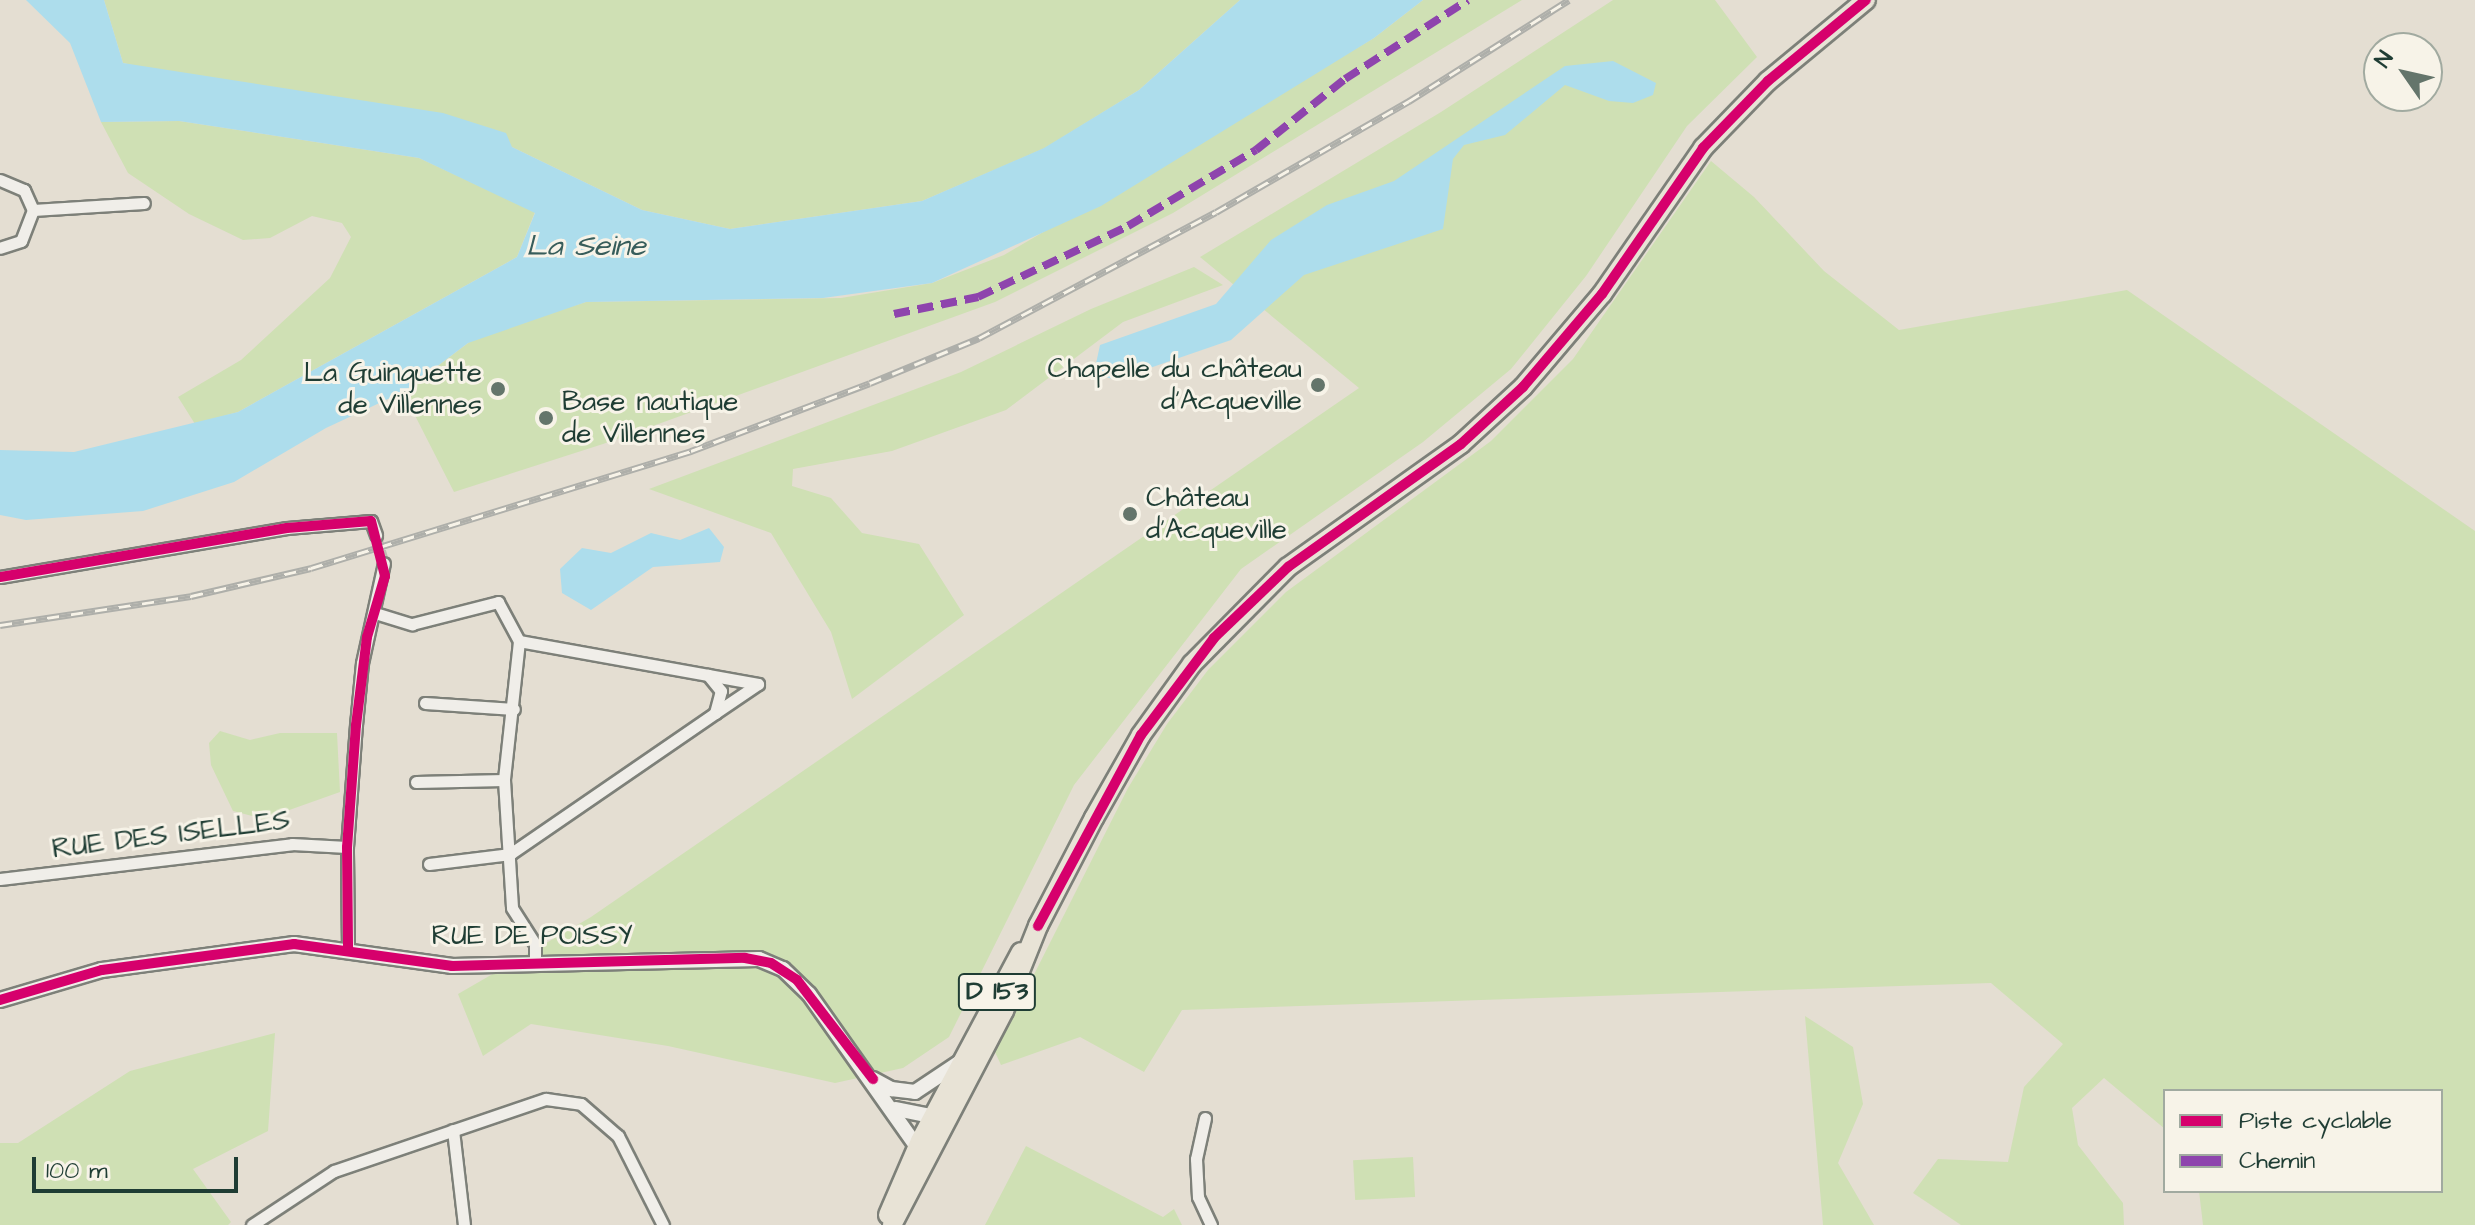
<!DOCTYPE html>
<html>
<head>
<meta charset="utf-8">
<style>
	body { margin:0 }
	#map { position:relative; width:2475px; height:1225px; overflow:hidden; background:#e4ded2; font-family:"Architects Daughter",sans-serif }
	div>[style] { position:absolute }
	.green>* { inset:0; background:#cfe0b4; transform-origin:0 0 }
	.water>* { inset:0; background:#adddec }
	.minor-tunnel>* { height:11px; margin-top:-5.5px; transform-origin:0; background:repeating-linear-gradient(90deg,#bdbeb2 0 11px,transparent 0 16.5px) }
	.roads { filter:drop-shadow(2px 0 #7d8079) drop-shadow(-2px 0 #7d8079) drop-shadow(0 2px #7d8079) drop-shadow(0 -2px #7d8079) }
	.minor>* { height:11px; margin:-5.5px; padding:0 5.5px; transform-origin:5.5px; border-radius:5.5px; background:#f0eee9 }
	.tertiary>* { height:14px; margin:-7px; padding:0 7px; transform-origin:7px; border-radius:7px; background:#f0eee9 }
	.primary>* { height:18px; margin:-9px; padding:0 9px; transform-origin:9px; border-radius:9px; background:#e8e3d6 }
	.rail>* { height:7px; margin-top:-3.5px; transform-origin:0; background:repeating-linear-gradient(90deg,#f7f3e8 0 12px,#aeafaa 0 24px); box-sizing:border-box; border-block:2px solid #aeafaa }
	.quiet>* { height:8px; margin-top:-4px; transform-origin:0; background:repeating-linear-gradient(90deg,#8e44ad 0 16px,transparent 0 24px) }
	.cycleway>* { height:10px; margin:-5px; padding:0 5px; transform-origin:5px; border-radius:5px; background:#d6006c }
	.dots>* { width:22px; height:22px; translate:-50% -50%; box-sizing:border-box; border:4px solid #f7f3e8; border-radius:50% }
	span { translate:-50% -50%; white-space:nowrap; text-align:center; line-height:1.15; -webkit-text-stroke:6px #f7f3e8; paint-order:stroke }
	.shield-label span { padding:2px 6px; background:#f7f3e8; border:2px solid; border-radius:6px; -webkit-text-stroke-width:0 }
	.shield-label { font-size:26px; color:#1f3d34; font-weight:700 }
	.poi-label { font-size:28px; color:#1f3d34 }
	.right { translate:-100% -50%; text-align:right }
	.left { translate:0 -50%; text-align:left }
	.street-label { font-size:28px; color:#1f3d34 }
	.water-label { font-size:30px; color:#375d5b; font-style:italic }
	.legend { position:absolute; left:2163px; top:1089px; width:280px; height:104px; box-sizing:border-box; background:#f7f3e8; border:2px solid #a1aaa0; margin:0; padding:10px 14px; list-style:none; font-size:24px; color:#1f3d34 }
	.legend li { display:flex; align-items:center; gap:16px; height:40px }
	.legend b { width:40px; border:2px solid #a1aaa0 }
	.north { position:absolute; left:2363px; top:32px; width:80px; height:80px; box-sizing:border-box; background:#f7f3e8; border:2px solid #a1aaa0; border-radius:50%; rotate:304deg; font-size:22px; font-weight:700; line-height:32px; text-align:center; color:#1f3d34 }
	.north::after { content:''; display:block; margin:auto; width:28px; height:36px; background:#64756b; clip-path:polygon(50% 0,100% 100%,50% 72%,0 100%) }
	.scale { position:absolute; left:32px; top:1157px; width:206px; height:36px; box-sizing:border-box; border:4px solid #1f3d34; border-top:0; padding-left:10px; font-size:24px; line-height:28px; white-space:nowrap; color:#1f3d34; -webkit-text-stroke:6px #f7f3e8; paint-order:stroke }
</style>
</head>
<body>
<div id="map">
	<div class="green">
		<i style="clip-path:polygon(104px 0,1240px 0,1139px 90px,1045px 148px,922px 201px,730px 229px,642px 210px,512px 147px,123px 63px)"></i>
		<i style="clip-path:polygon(1423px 0,1522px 0,1173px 213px,995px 302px,603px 444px,454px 492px,403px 392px,480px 334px,586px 302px,841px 298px,932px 283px,1004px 255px,1374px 38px)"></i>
		<i style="clip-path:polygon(1613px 0,1715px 0,1757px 57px,1687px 126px,1586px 276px,1511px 369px,1423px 442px,1241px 569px,1074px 785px,949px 1037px,903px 1068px,835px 1083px,668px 1046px,531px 1024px,483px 1056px,458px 994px,591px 917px,1359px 388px,1200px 257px,1441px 112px)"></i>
		<i style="clip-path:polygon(179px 121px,419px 158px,535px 212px,517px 257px,238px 412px,195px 424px,178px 397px,241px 360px,330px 278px,351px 237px,342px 223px,312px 216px,270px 238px,243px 240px,189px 214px,128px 173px,101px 122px)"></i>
		<i style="clip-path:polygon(1711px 161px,1754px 197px,1824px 271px,1899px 330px,2127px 290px,2475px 531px,2475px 1225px,2203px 1225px,2199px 1191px,2441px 1191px,2441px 1091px,2165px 1091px,2165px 1129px,2104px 1078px,2072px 1108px,2078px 1145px,2123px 1203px,2124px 1225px,1961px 1225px,1913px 1193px,1938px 1159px,2008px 1162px,2024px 1087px,2063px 1044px,1991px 983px,1182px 1010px,1144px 1072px,1080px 1037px,1001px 1065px,995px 1052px,1128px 788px,1167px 724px,1208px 670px,1286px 592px,1491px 441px,1573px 359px)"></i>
		<i style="clip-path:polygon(1194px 267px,1223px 285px,1123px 322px,1006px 410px,892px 451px,793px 469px,792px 486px,831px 498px,862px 533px,919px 544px,964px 615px,852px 699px,831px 632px,771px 533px,649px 489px,961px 372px,1091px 309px)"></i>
		<i style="clip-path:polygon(220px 731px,250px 740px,280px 733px,337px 733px,340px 792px,264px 819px,233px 811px,211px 765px,209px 743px)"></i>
		<i style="clip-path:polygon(1805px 1016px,1853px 1047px,1863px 1104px,1838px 1163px,1874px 1225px,1823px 1225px)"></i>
		<i style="clip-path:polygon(275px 1033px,268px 1131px,193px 1169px,231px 1222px,228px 1225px,0 1225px,0 1143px,18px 1143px,130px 1071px)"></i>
		<i style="clip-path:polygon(1026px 1146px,1163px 1217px,1174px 1209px,1182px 1225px,985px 1225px)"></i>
		<i style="left:1413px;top:1157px;width:40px;height:60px;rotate:87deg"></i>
	</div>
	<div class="water">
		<i style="clip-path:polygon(26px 0,104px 0,123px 63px,443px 113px,506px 133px,512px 147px,642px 210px,730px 229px,922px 201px,1044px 148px,1139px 90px,1240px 0,1423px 0,1374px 38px,1101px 206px,932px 283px,823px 298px,586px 302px,468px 343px,403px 392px,326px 428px,234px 482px,143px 511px,26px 520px,0 515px,0 450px,74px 452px,238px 412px,517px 257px,535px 213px,419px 158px,179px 121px,101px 122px,70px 43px)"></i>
		<i style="clip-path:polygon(1613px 61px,1656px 83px,1653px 95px,1633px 103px,1609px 101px,1565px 85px,1505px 135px,1464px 145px,1453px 159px,1443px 229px,1304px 275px,1231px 340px,1115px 380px,1094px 373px,1100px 345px,1216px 304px,1271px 240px,1327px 205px,1394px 181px,1565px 66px)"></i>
		<i style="clip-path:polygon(709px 528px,724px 547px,720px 562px,653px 567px,591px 610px,562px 593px,560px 569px,582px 548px,611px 553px,651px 533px,680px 540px)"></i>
	</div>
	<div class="minor-tunnel">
		<i style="left:376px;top:535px;width:29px;rotate:74deg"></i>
	</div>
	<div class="roads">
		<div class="minor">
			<i style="left:0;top:180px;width:26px;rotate:23deg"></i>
			<i style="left:24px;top:190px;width:22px;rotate:66deg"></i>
			<i style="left:33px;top:210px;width:33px;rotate:111deg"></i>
			<i style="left:21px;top:241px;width:22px;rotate:162deg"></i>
			<i style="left:33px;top:210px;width:111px;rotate:-3.6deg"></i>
			<i style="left:0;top:577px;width:291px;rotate:-9.7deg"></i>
			<i style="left:287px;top:528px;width:84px;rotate:-4.8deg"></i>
			<i style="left:371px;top:521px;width:15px;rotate:70deg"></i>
			<i style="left:375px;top:613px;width:39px;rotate:17deg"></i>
			<i style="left:412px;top:624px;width:89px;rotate:-14.3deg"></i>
			<i style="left:498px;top:602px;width:44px;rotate:61.7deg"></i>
			<i style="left:519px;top:641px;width:140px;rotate:96.2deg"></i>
			<i style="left:504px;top:780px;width:128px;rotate:86.4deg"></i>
			<i style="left:512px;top:908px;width:43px;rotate:57.4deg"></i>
			<i style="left:535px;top:944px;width:20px;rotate:90deg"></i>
			<i style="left:519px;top:641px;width:243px;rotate:10.2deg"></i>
			<i style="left:758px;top:684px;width:52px;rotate:146deg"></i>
			<i style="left:425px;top:703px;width:89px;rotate:3.9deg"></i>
			<i style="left:416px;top:782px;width:88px;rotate:-1.3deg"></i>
			<i style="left:429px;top:864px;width:82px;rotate:-7deg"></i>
			<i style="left:510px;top:854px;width:249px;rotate:-34.5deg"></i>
			<i style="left:715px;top:713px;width:23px;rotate:-75deg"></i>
			<i style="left:721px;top:691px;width:21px;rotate:-129deg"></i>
			<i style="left:0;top:879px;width:294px;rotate:-6.8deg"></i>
			<i style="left:292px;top:844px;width:55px;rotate:3.1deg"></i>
			<i style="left:348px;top:948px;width:101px;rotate:-90.6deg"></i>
			<i style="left:347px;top:847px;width:122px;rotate:-85.8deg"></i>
			<i style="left:356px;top:725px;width:62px;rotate:-84.5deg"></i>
			<i style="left:362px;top:663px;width:102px;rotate:-77.6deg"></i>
			<i style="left:1205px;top:1118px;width:42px;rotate:102.4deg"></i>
			<i style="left:1196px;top:1159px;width:38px;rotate:87deg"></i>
			<i style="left:1198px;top:1197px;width:31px;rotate:65deg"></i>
			<i style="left:453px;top:1130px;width:96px;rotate:83.4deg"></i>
			<i style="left:252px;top:1225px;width:98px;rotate:-33.4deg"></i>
			<i style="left:334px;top:1171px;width:224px;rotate:-18.8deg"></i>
			<i style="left:546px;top:1099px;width:35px;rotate:8deg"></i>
			<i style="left:581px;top:1104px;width:49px;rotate:40.9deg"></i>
			<i style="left:618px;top:1136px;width:100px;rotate:63.2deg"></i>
		</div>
		<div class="tertiary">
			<i style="left:0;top:1000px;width:106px;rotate:-16.4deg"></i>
			<i style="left:102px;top:970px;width:194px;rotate:-7.7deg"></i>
			<i style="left:294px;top:944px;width:160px;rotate:7.9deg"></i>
			<i style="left:452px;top:966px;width:307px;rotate:-1.3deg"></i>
			<i style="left:759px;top:959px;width:26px;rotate:23deg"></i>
			<i style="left:783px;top:969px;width:36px;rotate:44deg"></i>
			<i style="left:809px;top:994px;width:187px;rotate:54.8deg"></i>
			<i style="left:873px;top:1079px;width:21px;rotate:29deg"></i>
			<i style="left:891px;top:1089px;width:24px;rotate:7deg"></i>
			<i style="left:915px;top:1092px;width:54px;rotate:-33.7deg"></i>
			<i style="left:896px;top:1109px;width:46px;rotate:11.3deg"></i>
		</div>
		<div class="primary">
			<i style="left:888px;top:1215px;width:81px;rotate:-66.6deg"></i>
			<i style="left:920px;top:1141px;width:214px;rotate:-61.9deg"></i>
			<i style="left:892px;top:1225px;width:242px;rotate:-62.4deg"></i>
			<i style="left:1004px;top:1011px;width:92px;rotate:-68.2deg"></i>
			<i style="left:1038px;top:926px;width:122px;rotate:-62.6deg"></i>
			<i style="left:1094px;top:818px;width:95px;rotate:-60.5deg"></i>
			<i style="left:1141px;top:735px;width:87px;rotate:-54.3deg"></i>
			<i style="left:1192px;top:664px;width:136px;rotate:-45.3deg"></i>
			<i style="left:1288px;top:567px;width:212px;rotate:-35.4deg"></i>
			<i style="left:1461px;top:444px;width:84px;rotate:-42.6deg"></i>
			<i style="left:1523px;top:387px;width:122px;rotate:-49.7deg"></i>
			<i style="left:1602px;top:294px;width:178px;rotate:-55.3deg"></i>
			<i style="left:1703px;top:148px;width:93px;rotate:-45.9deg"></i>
			<i style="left:1768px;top:81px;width:127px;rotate:-39.6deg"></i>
		</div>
	</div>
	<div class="rail">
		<i style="left:0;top:625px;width:193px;rotate:-8.6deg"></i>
		<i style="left:191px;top:596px;width:123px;rotate:-13.1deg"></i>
		<i style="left:311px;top:568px;width:398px;rotate:-17.1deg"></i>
		<i style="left:691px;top:451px;width:191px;rotate:-20.8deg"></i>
		<i style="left:870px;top:383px;width:118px;rotate:-22.4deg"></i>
		<i style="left:979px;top:338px;width:268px;rotate:-28deg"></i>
		<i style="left:1216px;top:212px;width:223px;rotate:-29.9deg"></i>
		<i style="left:1409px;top:101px;width:189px;rotate:-32.3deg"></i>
	</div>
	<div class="quiet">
		<i style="left:894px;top:314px;width:86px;rotate:-11.4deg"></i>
		<i style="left:978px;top:297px;width:166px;rotate:-25.3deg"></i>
		<i style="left:1128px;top:226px;width:149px;rotate:-30.7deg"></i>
		<i style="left:1256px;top:150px;width:114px;rotate:-38.6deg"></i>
		<i style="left:1345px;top:79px;width:146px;rotate:-32.7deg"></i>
	</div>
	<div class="cycleway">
		<i style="left:0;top:577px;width:291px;rotate:-9.7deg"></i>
		<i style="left:287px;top:528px;width:84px;rotate:-4.8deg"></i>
		<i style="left:371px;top:521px;width:57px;rotate:75.7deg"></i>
		<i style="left:385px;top:576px;width:64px;rotate:106.4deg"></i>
		<i style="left:367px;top:637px;width:89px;rotate:97.1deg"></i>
		<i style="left:356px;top:725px;width:122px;rotate:94.2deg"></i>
		<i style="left:347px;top:847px;width:101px;rotate:89.4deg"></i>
		<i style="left:1038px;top:926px;width:217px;rotate:-61.7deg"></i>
		<i style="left:1141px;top:735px;width:121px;rotate:-53deg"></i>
		<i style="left:1214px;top:638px;width:103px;rotate:-43.8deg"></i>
		<i style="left:1288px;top:567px;width:212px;rotate:-35.4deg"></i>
		<i style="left:1461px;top:444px;width:84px;rotate:-42.6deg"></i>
		<i style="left:1523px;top:387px;width:122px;rotate:-49.7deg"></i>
		<i style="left:1602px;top:294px;width:178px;rotate:-55.3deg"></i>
		<i style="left:1703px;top:148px;width:93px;rotate:-45.9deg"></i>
		<i style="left:1768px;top:81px;width:127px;rotate:-39.6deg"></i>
		<i style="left:0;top:1000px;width:106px;rotate:-16.4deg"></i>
		<i style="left:102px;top:970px;width:194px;rotate:-7.7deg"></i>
		<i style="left:294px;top:944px;width:160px;rotate:7.9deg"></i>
		<i style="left:452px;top:966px;width:293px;rotate:-1.6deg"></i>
		<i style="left:745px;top:958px;width:26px;rotate:11deg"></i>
		<i style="left:771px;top:963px;width:31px;rotate:33deg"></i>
		<i style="left:797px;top:980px;width:125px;rotate:52.5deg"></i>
	</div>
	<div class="dots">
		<i style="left:1318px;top:385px;background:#64756b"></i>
		<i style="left:498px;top:389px;background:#64756b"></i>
		<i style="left:546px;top:418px;background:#64756b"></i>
		<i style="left:1130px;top:514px;background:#64756b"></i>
	</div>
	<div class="shield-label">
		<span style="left:997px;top:992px">D 153</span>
	</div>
	<div class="poi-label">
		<span class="right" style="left:1302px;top:385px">Chapelle du château<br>d'Acqueville</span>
		<span class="right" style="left:482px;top:389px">La Guinguette<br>de Villennes</span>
		<span class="left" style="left:562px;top:418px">Base nautique<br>de Villennes</span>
		<span class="left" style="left:1146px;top:514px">Château<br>d'Acqueville</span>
	</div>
	<div class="street-label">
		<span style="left:171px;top:835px;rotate:-7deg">RUE DES ISELLES</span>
		<span style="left:532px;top:936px">RUE DE POISSY</span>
	</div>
	<div class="water-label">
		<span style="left:586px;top:246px">La Seine</span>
	</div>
	<ul class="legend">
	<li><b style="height:10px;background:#d6006c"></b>Piste cyclable</li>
	<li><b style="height:10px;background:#8e44ad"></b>Chemin</li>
	</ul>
	<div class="north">N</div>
	<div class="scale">100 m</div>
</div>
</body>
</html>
